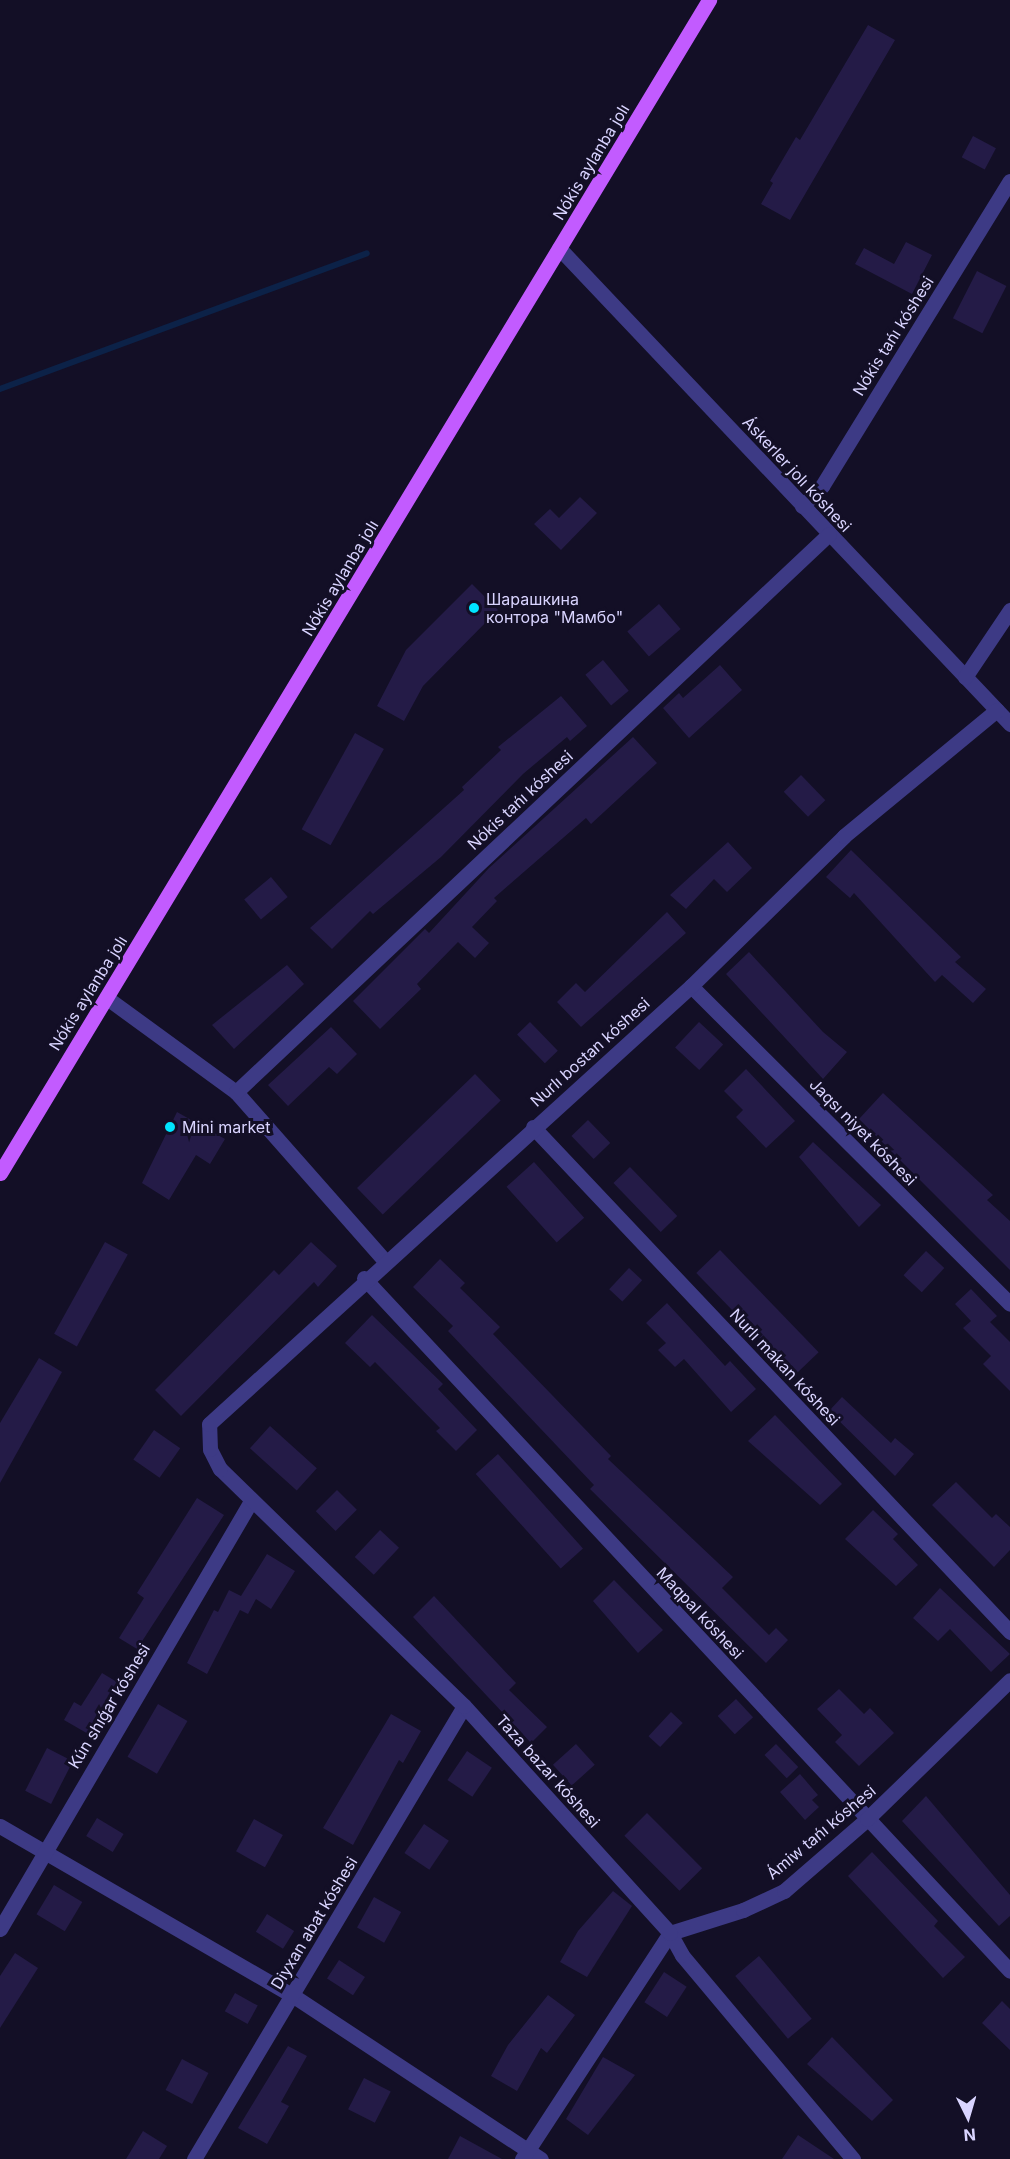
<!DOCTYPE html>
<html>
<head>
<meta charset="utf-8">
<style>
	body { margin:0 }
	#map { position:relative; width:1010px; height:2159px; overflow:hidden; background:#130f26; font-family:Inter,sans-serif }
	div>[style] { position:absolute }
	.stream>* { height:6px; margin:-3px; padding:0 3px; transform-origin:3px; border-radius:3px; background:#0c2248 }
	.building>* { inset:0; background:#241b47; transform-origin:0 0 }
	.street>* { height:15px; margin:-7.5px; padding:0 7.5px; transform-origin:7.5px; border-radius:7.5px; background:#3d3a85 }
	.primary>* { height:15px; margin:-7.5px; padding:0 7.5px; transform-origin:7.5px; border-radius:7.5px; background:#c25bff }
	.dots>* { width:16px; height:16px; translate:-50% -50%; box-sizing:border-box; border:3px solid #130f26; border-radius:50% }
	span { translate:-50% -50%; white-space:nowrap; text-align:center; line-height:1.15; -webkit-text-stroke:6px #130f26; paint-order:stroke }
	.street-label { font-size:16px; color:#d9d4ff }
	.poi-label { font-size:16px; color:#d9d4ff }
	.left { translate:0 -50%; text-align:left }
	.north { position:absolute; left:938px; top:2087px; width:60px; height:60px; -webkit-text-stroke:4px #130f26; paint-order:stroke; rotate:175deg; font-size:16px; font-weight:700; line-height:24px; text-align:center; color:#d9d4ff }
	.north::after { content:''; display:block; margin:auto; width:21px; height:27px; background:#d9d4ff; clip-path:polygon(50% 0,100% 100%,50% 72%,0 100%) }
</style>
</head>
<body>
<div id="map">
	<div class="stream">
		<i style="left:0;top:389px;width:391px;rotate:-20.3deg"></i>
	</div>
	<div class="building">
		<i style="clip-path:polygon(868px 25px,895px 40px,790px 220px,761px 204px,773px 183px,770px 181px,796px 137px,800px 140px)"></i>
		<i style="left:973px;top:136px;width:26px;height:24px;rotate:28deg"></i>
		<i style="clip-path:polygon(906px 242px,932px 255px,912px 294px,855px 264px,864px 248px,894px 264px)"></i>
		<i style="left:977px;top:271px;width:33px;height:53px;rotate:27deg"></i>
		<i style="clip-path:polygon(580px 497px,597px 513px,561px 550px,534px 524px,550px 509px,559px 518px)"></i>
		<i style="clip-path:polygon(472px 584px,498px 610px,423px 686px,404px 721px,377px 706px,406px 650px)"></i>
		<i style="left:659px;top:604px;width:33px;height:42px;rotate:49deg"></i>
		<i style="left:603px;top:660px;width:40px;height:23px;rotate:50deg"></i>
		<i style="clip-path:polygon(720px 665px,742px 690px,689px 738px,663px 708px,679px 693px,683px 698px)"></i>
		<i style="clip-path:polygon(561px 696px,587px 726px,570px 741px,567px 737px,523px 774px,441px 857px,373px 914px,370px 911px,332px 949px,310px 928px,464px 790px,462px 787px,501px 750px,498px 747px)"></i>
		<i style="left:355px;top:733px;width:33px;height:110px;rotate:29deg"></i>
		<i style="clip-path:polygon(633px 737px,657px 763px,591px 824px,586px 818px,494px 898px,497px 901px,472px 927px,489px 943px,475px 958px,458px 942px,417px 984px,421px 989px,380px 1029px,353px 1001px,425px 929px,429px 933px,489px 868px)"></i>
		<i style="left:801px;top:775px;width:35px;height:24px;rotate:46deg"></i>
		<i style="clip-path:polygon(728px 842px,752px 868px,727px 892px,714px 879px,686px 909px,670px 895px)"></i>
		<i style="clip-path:polygon(851px 850px,961px 957px,955px 962px,986px 989px,973px 1003px,942px 975px,935px 982px,854px 893px,850px 898px,826px 877px)"></i>
		<i style="left:271px;top:877px;width:26px;height:35px;rotate:50deg"></i>
		<i style="clip-path:polygon(667px 912px,686px 933px,581px 1027px,557px 1002px,576px 983px,585px 992px)"></i>
		<i style="clip-path:polygon(749px 952px,823px 1032px,847px 1052px,823px 1079px,726px 974px)"></i>
		<i style="clip-path:polygon(287px 965px,304px 984px,234px 1049px,212px 1025px)"></i>
		<i style="left:530px;top:1022px;width:40px;height:18px;rotate:46deg"></i>
		<i style="left:699px;top:1022px;width:33px;height:35px;rotate:43deg"></i>
		<i style="clip-path:polygon(331px 1027px,357px 1054px,337px 1074px,329px 1067px,288px 1106px,268px 1085px)"></i>
		<i style="clip-path:polygon(746px 1069px,795px 1121px,766px 1148px,736px 1117px,743px 1110px,724px 1091px)"></i>
		<i style="left:475px;top:1074px;width:37px;height:164px;rotate:46deg"></i>
		<i style="clip-path:polygon(883px 1093px,993px 1195px,987px 1200px,1010px 1221px,1010px 1270px,859px 1119px)"></i>
		<i style="clip-path:polygon(177px 1112px,225px 1139px,210px 1164px,196px 1155px,169px 1200px,142px 1183px)"></i>
		<i style="left:588px;top:1120px;width:32px;height:23px;rotate:46deg"></i>
		<i style="clip-path:polygon(813px 1142px,881px 1205px,859px 1227px,799px 1157px)"></i>
		<i style="left:534px;top:1162px;width:75px;height:37px;rotate:48deg"></i>
		<i style="left:630px;top:1167px;width:68px;height:23px;rotate:46deg"></i>
		<i style="left:105px;top:1242px;width:26px;height:105px;rotate:29deg"></i>
		<i style="clip-path:polygon(311px 1242px,337px 1266px,318px 1287px,314px 1282px,181px 1416px,155px 1390px,274px 1270px,279px 1275px)"></i>
		<i style="left:720px;top:1250px;width:142px;height:33px;rotate:46deg"></i>
		<i style="left:926px;top:1251px;width:25px;height:33px;rotate:43deg"></i>
		<i style="clip-path:polygon(440px 1259px,465px 1283px,460px 1288px,500px 1327px,493px 1334px,611px 1456px,608px 1459px,733px 1577px,722px 1588px,769px 1635px,776px 1628px,788px 1640px,766px 1663px,590px 1489px,594px 1485px,448px 1331px,453px 1326px,413px 1287px)"></i>
		<i style="left:629px;top:1268px;width:18px;height:29px;rotate:43deg"></i>
		<i style="clip-path:polygon(971px 1289px,997px 1316px,990px 1322px,1010px 1342px,1010px 1391px,983px 1364px,991px 1356px,963px 1328px,971px 1321px,955px 1304px)"></i>
		<i style="clip-path:polygon(667px 1303px,725px 1366px,730px 1361px,756px 1389px,731px 1412px,684px 1359px,675px 1367px,658px 1350px,666px 1343px,646px 1323px)"></i>
		<i style="clip-path:polygon(372px 1315px,443px 1384px,438px 1389px,477px 1430px,456px 1451px,436px 1431px,440px 1428px,375px 1362px,370px 1367px,345px 1343px)"></i>
		<i style="clip-path:polygon(39px 1358px,62px 1372px,0 1483px,0 1423px)"></i>
		<i style="clip-path:polygon(842px 1397px,891px 1443px,895px 1438px,914px 1454px,895px 1476px,829px 1411px)"></i>
		<i style="clip-path:polygon(775px 1415px,842px 1484px,820px 1505px,748px 1441px)"></i>
		<i style="left:270px;top:1426px;width:63px;height:30px;rotate:42deg"></i>
		<i style="left:154px;top:1430px;width:32px;height:36px;rotate:35deg"></i>
		<i style="left:498px;top:1454px;width:127px;height:30px;rotate:48deg"></i>
		<i style="clip-path:polygon(956px 1482px,992px 1518px,996px 1514px,1010px 1527px,1010px 1550px,994px 1567px,932px 1505px)"></i>
		<i style="left:337px;top:1490px;width:28px;height:30px;rotate:45deg"></i>
		<i style="clip-path:polygon(197px 1498px,224px 1515px,137px 1649px,119px 1638px,144px 1598px,137px 1593px)"></i>
		<i style="clip-path:polygon(873px 1510px,898px 1534px,893px 1539px,918px 1565px,896px 1586px,845px 1539px)"></i>
		<i style="left:380px;top:1530px;width:26px;height:37px;rotate:43deg"></i>
		<i style="clip-path:polygon(267px 1554px,295px 1571px,271px 1609px,256px 1599px,248px 1614px,240px 1610px,207px 1674px,187px 1663px,214px 1610px,218px 1612px,229px 1590px,241px 1596px)"></i>
		<i style="clip-path:polygon(614px 1580px,663px 1630px,638px 1653px,593px 1601px)"></i>
		<i style="clip-path:polygon(940px 1588px,1010px 1654px,991px 1672px,950px 1629px,938px 1641px,913px 1618px)"></i>
		<i style="clip-path:polygon(434px 1596px,516px 1683px,509px 1690px,547px 1727px,531px 1743px,413px 1617px)"></i>
		<i style="clip-path:polygon(102px 1673px,122px 1685px,90px 1735px,64px 1720px,74px 1702px,81px 1706px)"></i>
		<i style="clip-path:polygon(839px 1689px,864px 1714px,870px 1708px,894px 1733px,859px 1766px,835px 1742px,842px 1735px,817px 1709px)"></i>
		<i style="left:736px;top:1699px;width:25px;height:25px;rotate:47deg"></i>
		<i style="left:158px;top:1704px;width:34px;height:61px;rotate:30deg"></i>
		<i style="left:671px;top:1712px;width:16px;height:33px;rotate:43deg"></i>
		<i style="clip-path:polygon(391px 1714px,421px 1731px,403px 1763px,399px 1760px,353px 1845px,323px 1828px)"></i>
		<i style="left:576px;top:1744px;width:28px;height:31px;rotate:48deg"></i>
		<i style="left:776px;top:1744px;width:32px;height:16px;rotate:46deg"></i>
		<i style="left:47px;top:1748px;width:29px;height:48px;rotate:27deg"></i>
		<i style="left:467px;top:1751px;width:30px;height:35px;rotate:34deg"></i>
		<i style="clip-path:polygon(800px 1774px,818px 1795px,812px 1800px,819px 1807px,805px 1820px,780px 1792px)"></i>
		<i style="clip-path:polygon(926px 1796px,1010px 1895px,1010px 1916px,999px 1926px,902px 1821px)"></i>
		<i style="left:647px;top:1813px;width:78px;height:32px;rotate:45deg"></i>
		<i style="left:97px;top:1818px;width:31px;height:21px;rotate:31deg"></i>
		<i style="left:254px;top:1819px;width:33px;height:37px;rotate:29deg"></i>
		<i style="left:424px;top:1824px;width:30px;height:35px;rotate:34deg"></i>
		<i style="clip-path:polygon(872px 1852px,938px 1921px,934px 1926px,965px 1957px,943px 1978px,848px 1876px)"></i>
		<i style="left:54px;top:1885px;width:33px;height:34px;rotate:31deg"></i>
		<i style="clip-path:polygon(613px 1891px,632px 1906px,587px 1977px,560px 1962px,578px 1931px)"></i>
		<i style="left:374px;top:1897px;width:31px;height:35px;rotate:29deg"></i>
		<i style="left:267px;top:1914px;width:32px;height:21px;rotate:32deg"></i>
		<i style="clip-path:polygon(15px 1953px,38px 1968px,0 2028px,0 1976px)"></i>
		<i style="left:759px;top:1956px;width:82px;height:31px;rotate:50deg"></i>
		<i style="left:339px;top:1960px;width:31px;height:22px;rotate:33deg"></i>
		<i style="left:664px;top:1972px;width:27px;height:36px;rotate:33deg"></i>
		<i style="left:235px;top:1993px;width:26px;height:21px;rotate:29deg"></i>
		<i style="clip-path:polygon(548px 1995px,575px 2015px,547px 2053px,541px 2048px,517px 2091px,491px 2076px,508px 2045px)"></i>
		<i style="clip-path:polygon(1002px 2001px,1010px 2009px,1010px 2050px,982px 2023px)"></i>
		<i style="clip-path:polygon(832px 2037px,893px 2100px,872px 2121px,807px 2064px)"></i>
		<i style="clip-path:polygon(288px 2046px,307px 2056px,281px 2102px,289px 2106px,267px 2144px,238px 2128px)"></i>
		<i style="clip-path:polygon(603px 2057px,635px 2075px,588px 2135px,566px 2119px)"></i>
		<i style="left:182px;top:2059px;width:30px;height:35px;rotate:28deg"></i>
		<i style="left:364px;top:2078px;width:30px;height:35px;rotate:27deg"></i>
		<i style="clip-path:polygon(143px 2131px,167px 2146px,159px 2159px,126px 2159px)"></i>
		<i style="clip-path:polygon(798px 2135px,834px 2159px,782px 2159px)"></i>
		<i style="clip-path:polygon(460px 2136px,502px 2159px,448px 2159px)"></i>
	</div>
	<div class="street">
		<i style="left:559px;top:248px;width:656px;rotate:46.54deg"></i>
		<i style="left:802px;top:506px;width:28px;rotate:-45deg"></i>
		<i style="left:822px;top:486px;width:358px;rotate:-58.4deg"></i>
		<i style="left:965px;top:677px;width:81px;rotate:-56.1deg"></i>
		<i style="left:691px;top:986px;width:450px;rotate:44.9deg"></i>
		<i style="left:107px;top:998px;width:160px;rotate:36.1deg"></i>
		<i style="left:236px;top:1092px;width:224px;rotate:48.6deg"></i>
		<i style="left:236px;top:1092px;width:814px;rotate:-43.26deg"></i>
		<i style="left:533px;top:1127px;width:695px;rotate:46.63deg"></i>
		<i style="left:364px;top:1278px;width:947px;rotate:47.01deg"></i>
		<i style="left:0;top:1826px;width:337px;rotate:30.1deg"></i>
		<i style="left:292px;top:1995px;width:298px;rotate:33.4deg"></i>
		<i style="left:0;top:1929px;width:494px;rotate:-59.6deg"></i>
		<i style="left:194px;top:2159px;width:527px;rotate:-59.2deg"></i>
		<i style="left:522px;top:2159px;width:270px;rotate:-56.8deg"></i>
		<i style="left:670px;top:1933px;width:77px;rotate:-17.5deg"></i>
		<i style="left:743px;top:1910px;width:45px;rotate:-24.9deg"></i>
		<i style="left:784px;top:1891px;width:110px;rotate:-40.9deg"></i>
		<i style="left:867px;top:1819px;width:199px;rotate:-44.2deg"></i>
		<i style="left:853px;top:2159px;width:266px;rotate:-130deg"></i>
		<i style="left:682px;top:1955px;width:25px;rotate:-119deg"></i>
		<i style="left:670px;top:1933px;width:307px;rotate:-132.2deg"></i>
		<i style="left:464px;top:1706px;width:340px;rotate:-135.8deg"></i>
		<i style="left:220px;top:1469px;width:22px;rotate:-117deg"></i>
		<i style="left:210px;top:1449px;width:25px;rotate:-92deg"></i>
		<i style="left:209px;top:1424px;width:651px;rotate:-42.26deg"></i>
		<i style="left:691px;top:986px;width:214px;rotate:-44.4deg"></i>
		<i style="left:844px;top:836px;width:198px;rotate:-39.5deg"></i>
	</div>
	<div class="primary">
		<i style="left:0;top:1173px;width:1371px;rotate:-58.85deg"></i>
	</div>
	<div class="dots">
		<i style="left:474px;top:608px;background:#00e5ff"></i>
		<i style="left:170px;top:1127px;background:#00e5ff"></i>
	</div>
	<div class="street-label">
		<span style="left:591px;top:162px;rotate:-59deg">Nókis aylanba jolı</span>
		<span style="left:893px;top:336px;rotate:-58deg">Nókis tańı kóshesi</span>
		<span style="left:797px;top:474px;rotate:47deg">Áskerler jolı kóshesi</span>
		<span style="left:340px;top:578px;rotate:-59deg">Nókis aylanba jolı</span>
		<span style="left:520px;top:800px;rotate:-43deg">Nókis tańı kóshesi</span>
		<span style="left:88px;top:993px;rotate:-58deg">Nókis aylanba jolı</span>
		<span style="left:590px;top:1052px;rotate:-42deg">Nurlı bostan kóshesi</span>
		<span style="left:863px;top:1132px;rotate:45deg">Jaqsı niyet kóshesi</span>
		<span style="left:785px;top:1367px;rotate:47deg">Nurlı makan kóshesi</span>
		<span style="left:700px;top:1613px;rotate:47deg">Maqpal kóshesi</span>
		<span style="left:109px;top:1706px;rotate:-59deg">Kún shıǵar kóshesi</span>
		<span style="left:548px;top:1771px;rotate:48deg">Taza bazar kóshesi</span>
		<span style="left:821px;top:1832px;rotate:-40deg">Ámiw tańı kóshesi</span>
		<span style="left:314px;top:1923px;rotate:-59deg">Diyxan abat kóshesi</span>
	</div>
	<div class="poi-label">
		<span class="left" style="left:486px;top:608px">Шарашкина<br>контора "Мамбо"</span>
		<span class="left" style="left:182px;top:1127px">Mini market</span>
	</div>
	<div class="north">N</div>
</div>
</body>
</html>
